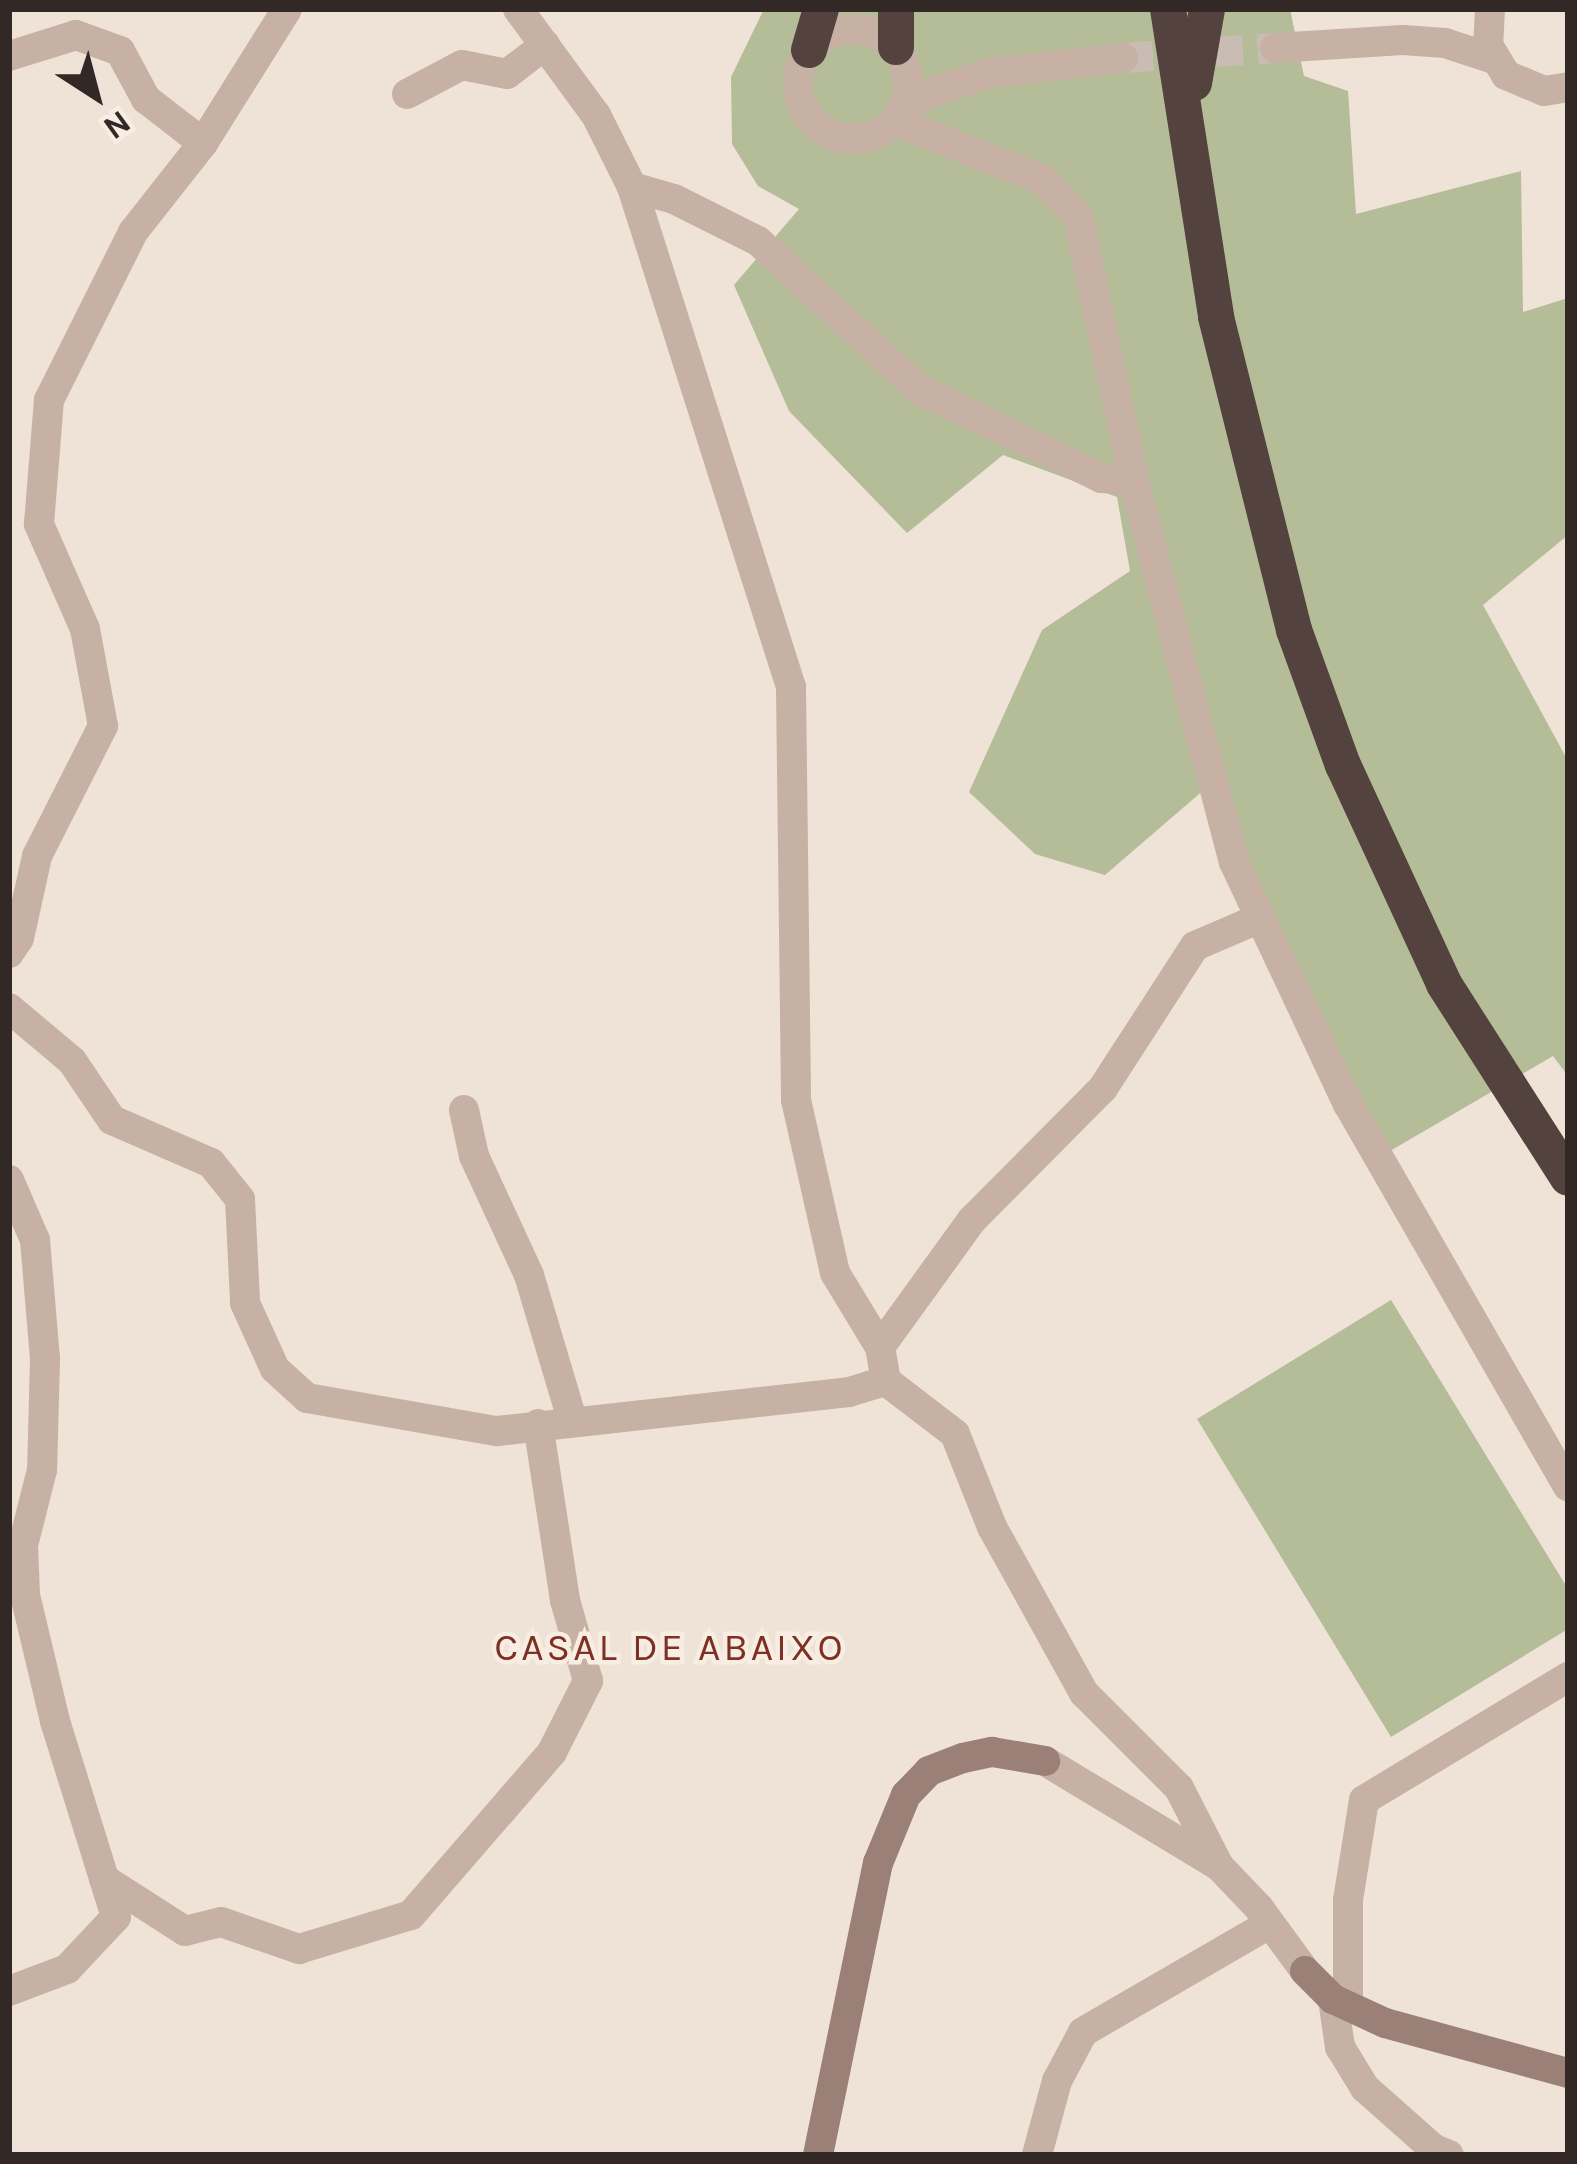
<!DOCTYPE html>
<html>
<head>
<meta charset="utf-8">
<style>
	body { margin:0 }
	#map { position:relative; width:1577px; height:2164px; overflow:hidden; background:#efe2d7; font-family:Karla,sans-serif }
	div>[style] { position:absolute }
	.green>* { inset:0; background:#b4bd98 }
	.street-tunnel>* { height:30px; margin-top:-15px; transform-origin:0; background:repeating-linear-gradient(90deg,#c9bdb3 0 30px,transparent 0 45px) }
	.street>* { height:30px; margin:-15px; padding:0 15px; transform-origin:15px; border-radius:15px; background:#c6b1a4 }
	.street>.ring { margin:-15px; padding:0; box-sizing:content-box; background:none; border:30px solid #c6b1a4; border-radius:50% }
	.secondary>* { height:30px; margin:-15px; padding:0 15px; transform-origin:15px; border-radius:15px; background:#9a8076 }
	.highway>* { height:36px; margin:-18px; padding:0 18px; transform-origin:18px; border-radius:18px; background:#53423d }
	span { translate:-50% -50%; white-space:nowrap; text-align:center; line-height:1.15; -webkit-text-stroke:9px #f8ede3; paint-order:stroke }
	.neighbourhood-label { font-size:39px; color:#7d3122; letter-spacing:3px }
	.frame { position:absolute; inset:0; border:12px solid #322825; pointer-events:none }
	.north { position:absolute; left:36px; top:36px; width:120px; height:120px; -webkit-text-stroke:9px #f8ede3; paint-order:stroke; rotate:144deg; font-size:33px; font-weight:700; line-height:48px; text-align:center; color:#322825 }
	.north::after { content:''; display:block; margin:auto; width:42px; height:54px; background:#322825; clip-path:polygon(50% 0,100% 100%,50% 72%,0 100%) }
</style>
</head>
<body>
<div id="map">
	<div class="green">
		<i style="clip-path:polygon(764px 9px,1290px 9px,1304px 76px,1348px 91px,1356px 214px,1521px 171px,1523px 312px,1568px 298px,1568px 535px,1483px 605px,1568px 761px,1568px 1076px,1553px 1056px,1390px 1151px,1352px 1091px,1243px 857px,1220px 776px,1105px 875px,1035px 854px,969px 792px,1042px 630px,1130px 571px,1117px 497px,1003px 455px,907px 533px,789px 411px,734px 285px,799px 209px,758px 186px,732px 144px,731px 77px)"></i>
		<i style="clip-path:polygon(1391px 1300px,1568px 1589px,1568px 1629px,1391px 1737px,1197px 1419px)"></i>
	</div>
	<div class="street-tunnel">
		<i style="left:1123px;top:58px;width:152px;rotate:-3.8deg"></i>
	</div>
	<div class="street">
		<i style="left:518px;top:9px;width:132px;rotate:53.7deg"></i>
		<i style="left:596px;top:115px;width:80px;rotate:63.4deg"></i>
		<i style="left:632px;top:187px;width:525px;rotate:72.36deg"></i>
		<i style="left:791px;top:687px;width:413px;rotate:89.3deg"></i>
		<i style="left:796px;top:1100px;width:177px;rotate:77.3deg"></i>
		<i style="left:835px;top:1273px;width:87px;rotate:58.7deg"></i>
		<i style="left:880px;top:1347px;width:35px;rotate:80deg"></i>
		<i style="left:886px;top:1381px;width:87px;rotate:37.5deg"></i>
		<i style="left:955px;top:1434px;width:100px;rotate:68.3deg"></i>
		<i style="left:992px;top:1527px;width:190px;rotate:61deg"></i>
		<i style="left:1084px;top:1693px;width:134px;rotate:45deg"></i>
		<i style="left:1179px;top:1788px;width:88px;rotate:62.9deg"></i>
		<i style="left:1490px;top:9px;width:36px;rotate:93deg"></i>
		<i style="left:1488px;top:45px;width:35px;rotate:59deg"></i>
		<i style="left:1506px;top:75px;width:41px;rotate:22.8deg"></i>
		<i style="left:1544px;top:91px;width:24px;rotate:-9deg"></i>
		<i class="ring" style="left:798px;top:29px;width:80px;height:80px"></i>
		<i style="left:1275px;top:48px;width:128px;rotate:-3.6deg"></i>
		<i style="left:1403px;top:40px;width:42px;rotate:4.1deg"></i>
		<i style="left:1445px;top:43px;width:52px;rotate:18.1deg"></i>
		<i style="left:9px;top:56px;width:70px;rotate:-17.4deg"></i>
		<i style="left:76px;top:35px;width:47px;rotate:20deg"></i>
		<i style="left:120px;top:51px;width:55px;rotate:61.6deg"></i>
		<i style="left:146px;top:99px;width:72px;rotate:37.7deg"></i>
		<i style="left:407px;top:94px;width:62px;rotate:-27.8deg"></i>
		<i style="left:462px;top:65px;width:46px;rotate:11.3deg"></i>
		<i style="left:507px;top:74px;width:48px;rotate:-37.3deg"></i>
		<i style="left:900px;top:112px;width:32px;rotate:-34deg"></i>
		<i style="left:927px;top:94px;width:65px;rotate:-18.7deg"></i>
		<i style="left:989px;top:73px;width:135px;rotate:-6.4deg"></i>
		<i style="left:894px;top:121px;width:161px;rotate:21.5deg"></i>
		<i style="left:1044px;top:180px;width:50px;rotate:47.4deg"></i>
		<i style="left:1078px;top:217px;width:278px;rotate:78deg"></i>
		<i style="left:1136px;top:489px;width:386px;rotate:75.3deg"></i>
		<i style="left:1234px;top:862px;width:268px;rotate:64.8deg"></i>
		<i style="left:1348px;top:1104px;width:441px;rotate:60.1deg"></i>
		<i style="left:632px;top:187px;width:44px;rotate:15.9deg"></i>
		<i style="left:674px;top:199px;width:94px;rotate:26.6deg"></i>
		<i style="left:758px;top:241px;width:220px;rotate:42.6deg"></i>
		<i style="left:920px;top:390px;width:201px;rotate:25.9deg"></i>
		<i style="left:1101px;top:478px;width:33px;rotate:3deg"></i>
		<i style="left:9px;top:953px;width:18px;rotate:-56deg"></i>
		<i style="left:19px;top:938px;width:84px;rotate:-77.6deg"></i>
		<i style="left:37px;top:856px;width:146px;rotate:-63.1deg"></i>
		<i style="left:103px;top:726px;width:99px;rotate:-100.5deg"></i>
		<i style="left:85px;top:629px;width:115px;rotate:-113.7deg"></i>
		<i style="left:39px;top:524px;width:124px;rotate:-85.4deg"></i>
		<i style="left:49px;top:400px;width:188px;rotate:-63.4deg"></i>
		<i style="left:133px;top:232px;width:113px;rotate:-51.8deg"></i>
		<i style="left:203px;top:143px;width:158px;rotate:-57.9deg"></i>
		<i style="left:9px;top:1008px;width:82px;rotate:40.1deg"></i>
		<i style="left:72px;top:1061px;width:71px;rotate:55.9deg"></i>
		<i style="left:112px;top:1120px;width:108px;rotate:23.5deg"></i>
		<i style="left:211px;top:1163px;width:46px;rotate:51.1deg"></i>
		<i style="left:240px;top:1199px;width:104px;rotate:87.2deg"></i>
		<i style="left:245px;top:1303px;width:72px;rotate:65.6deg"></i>
		<i style="left:275px;top:1369px;width:43px;rotate:42.2deg"></i>
		<i style="left:307px;top:1398px;width:193px;rotate:9.9deg"></i>
		<i style="left:497px;top:1431px;width:354px;rotate:-6.3deg"></i>
		<i style="left:849px;top:1392px;width:39px;rotate:-17deg"></i>
		<i style="left:464px;top:1110px;width:47px;rotate:77.7deg"></i>
		<i style="left:474px;top:1156px;width:131px;rotate:65.2deg"></i>
		<i style="left:529px;top:1275px;width:150px;rotate:73.4deg"></i>
		<i style="left:9px;top:1180px;width:65px;rotate:66.6deg"></i>
		<i style="left:35px;top:1240px;width:119px;rotate:85.2deg"></i>
		<i style="left:45px;top:1359px;width:111px;rotate:91.5deg"></i>
		<i style="left:42px;top:1470px;width:77px;rotate:104.2deg"></i>
		<i style="left:23px;top:1545px;width:50px;rotate:87.7deg"></i>
		<i style="left:25px;top:1595px;width:130px;rotate:76.6deg"></i>
		<i style="left:55px;top:1721px;width:205px;rotate:72.7deg"></i>
		<i style="left:116px;top:1917px;width:71px;rotate:133.3deg"></i>
		<i style="left:67px;top:1969px;width:62px;rotate:159.2deg"></i>
		<i style="left:880px;top:1347px;width:157px;rotate:-54.1deg"></i>
		<i style="left:972px;top:1220px;width:186px;rotate:-45.2deg"></i>
		<i style="left:1103px;top:1088px;width:169px;rotate:-57.1deg"></i>
		<i style="left:1195px;top:946px;width:71px;rotate:-23.3deg"></i>
		<i style="left:1045px;top:1761px;width:203px;rotate:31.1deg"></i>
		<i style="left:1219px;top:1866px;width:58px;rotate:46.4deg"></i>
		<i style="left:1259px;top:1908px;width:78px;rotate:53.9deg"></i>
		<i style="left:104px;top:1879px;width:96px;rotate:32.7deg"></i>
		<i style="left:185px;top:1931px;width:37px;rotate:-14deg"></i>
		<i style="left:221px;top:1922px;width:83px;rotate:19.1deg"></i>
		<i style="left:299px;top:1949px;width:117px;rotate:-16.9deg"></i>
		<i style="left:411px;top:1915px;width:216px;rotate:-49.1deg"></i>
		<i style="left:552px;top:1752px;width:80px;rotate:-63.1deg"></i>
		<i style="left:588px;top:1681px;width:84px;rotate:-105.9deg"></i>
		<i style="left:565px;top:1600px;width:178px;rotate:-98.7deg"></i>
		<i style="left:1333px;top:1999px;width:49px;rotate:81.7deg"></i>
		<i style="left:1340px;top:2047px;width:48px;rotate:58.6deg"></i>
		<i style="left:1365px;top:2088px;width:92px;rotate:41.5deg"></i>
		<i style="left:1434px;top:2149px;width:16px;rotate:22deg"></i>
		<i style="left:1348px;top:2006px;width:106px;rotate:-90deg"></i>
		<i style="left:1348px;top:1900px;width:101px;rotate:-80.9deg"></i>
		<i style="left:1364px;top:1800px;width:238px;rotate:-31.1deg"></i>
		<i style="left:1037px;top:2155px;width:77px;rotate:-74.9deg"></i>
		<i style="left:1057px;top:2081px;width:55px;rotate:-62deg"></i>
		<i style="left:1083px;top:2032px;width:215px;rotate:-30.1deg"></i>
	</div>
	<div class="secondary">
		<i style="left:1305px;top:1971px;width:40px;rotate:45deg"></i>
		<i style="left:1333px;top:1999px;width:57px;rotate:24.8deg"></i>
		<i style="left:1385px;top:2023px;width:190px;rotate:15.3deg"></i>
		<i style="left:818px;top:2155px;width:298px;rotate:-78.4deg"></i>
		<i style="left:878px;top:1863px;width:74px;rotate:-67.6deg"></i>
		<i style="left:906px;top:1795px;width:33px;rotate:-46deg"></i>
		<i style="left:929px;top:1771px;width:36px;rotate:-21deg"></i>
		<i style="left:963px;top:1758px;width:30px;rotate:-12deg"></i>
		<i style="left:992px;top:1752px;width:54px;rotate:9.6deg"></i>
	</div>
	<div class="highway">
		<i style="left:1168px;top:9px;width:312px;rotate:81.1deg"></i>
		<i style="left:1216px;top:317px;width:323px;rotate:76deg"></i>
		<i style="left:1294px;top:630px;width:144px;rotate:70.1deg"></i>
		<i style="left:1343px;top:765px;width:241px;rotate:65.2deg"></i>
		<i style="left:1444px;top:984px;width:230px;rotate:57.4deg"></i>
		<i style="left:896px;top:47px;width:38px;rotate:-90deg"></i>
		<i style="left:809px;top:50px;width:43px;rotate:-73.7deg"></i>
		<i style="left:1194px;top:83px;width:75px;rotate:-80deg"></i>
	</div>
	<div class="neighbourhood-label">
		<span style="left:670px;top:1647px">CASAL DE ABAIXO</span>
	</div>
	<div class="frame"></div>
	<div class="north">N</div>
</div>
</body>
</html>
